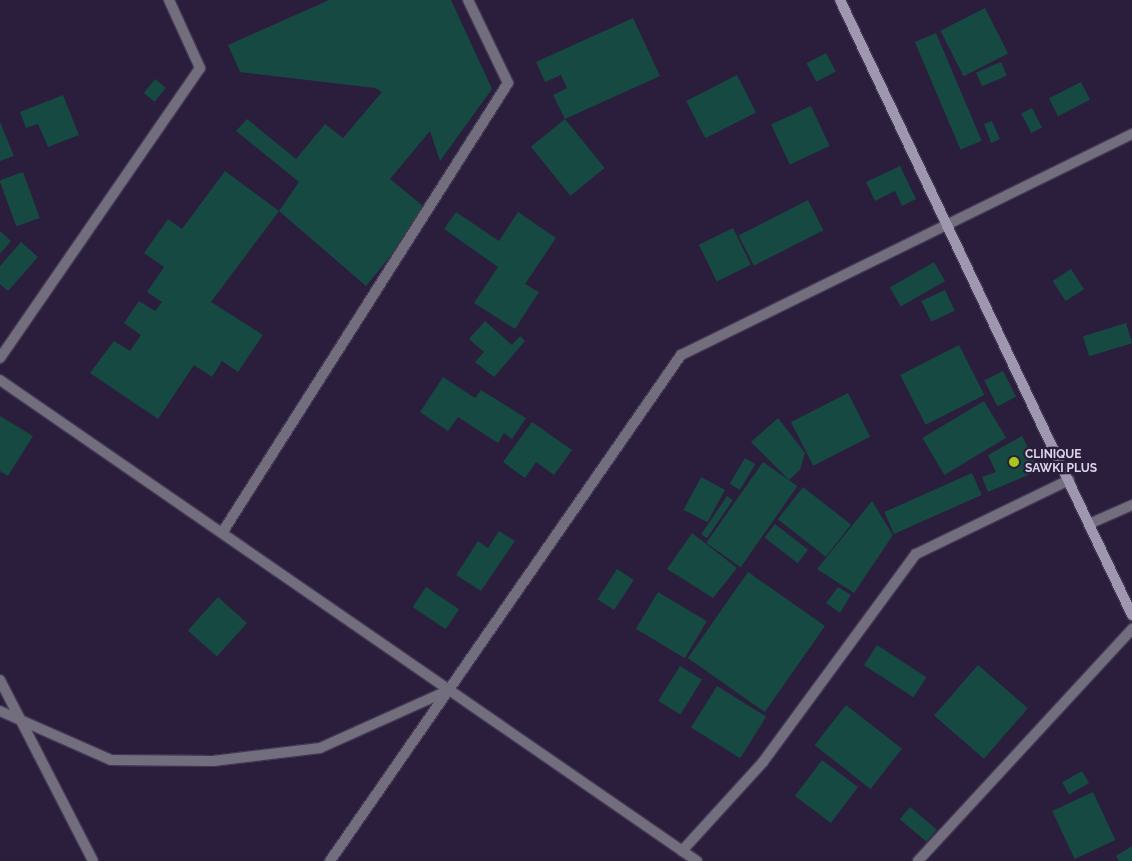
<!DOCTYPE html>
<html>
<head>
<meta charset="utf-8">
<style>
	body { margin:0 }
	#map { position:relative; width:1132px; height:861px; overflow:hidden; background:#2a1e3c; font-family:Raleway,sans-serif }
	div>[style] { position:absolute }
	.building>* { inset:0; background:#164941; transform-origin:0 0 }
	.roads { filter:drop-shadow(1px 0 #433854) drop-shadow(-1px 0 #433854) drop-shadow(0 1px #433854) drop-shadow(0 -1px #433854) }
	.lane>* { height:10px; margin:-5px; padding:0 5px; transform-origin:5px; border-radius:5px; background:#736e7d }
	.street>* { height:10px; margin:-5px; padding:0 5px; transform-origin:5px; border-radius:5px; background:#736e7d }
	.secondary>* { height:10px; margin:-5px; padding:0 5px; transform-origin:5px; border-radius:5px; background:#9f97b0 }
	.dots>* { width:14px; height:14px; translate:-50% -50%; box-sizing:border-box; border:2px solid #2a1e3c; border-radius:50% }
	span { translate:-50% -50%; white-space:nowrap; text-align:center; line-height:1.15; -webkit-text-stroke:4.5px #2a1e3c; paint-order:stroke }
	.poi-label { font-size:12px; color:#dcd5e9; font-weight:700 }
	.left { translate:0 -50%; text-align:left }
</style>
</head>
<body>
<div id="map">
	<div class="building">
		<i style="clip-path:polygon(329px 0,451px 0,492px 89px,440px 161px,430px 131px,390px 179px,428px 210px,366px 286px,279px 211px,211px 302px,263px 335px,238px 372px,222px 361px,212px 377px,194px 365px,158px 419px,90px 373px,114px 341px,130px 351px,141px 335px,124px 323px,139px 301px,155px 311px,162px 302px,147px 292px,164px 267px,144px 253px,168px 219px,182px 229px,225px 171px,279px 211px,299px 182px,236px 131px,247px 119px,296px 159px,325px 124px,343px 138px,382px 92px,375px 88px,240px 72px,228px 45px)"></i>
		<i style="left:985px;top:8px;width:51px;height:50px;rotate:63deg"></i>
		<i style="clip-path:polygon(633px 18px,660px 76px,565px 119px,553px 95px,567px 88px,561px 75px,545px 82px,536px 62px)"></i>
		<i style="left:936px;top:33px;width:117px;height:23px;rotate:67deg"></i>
		<i style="left:826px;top:53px;width:21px;height:22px;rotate:62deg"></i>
		<i style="left:1001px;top:62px;width:15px;height:27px;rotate:67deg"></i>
		<i style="left:737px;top:75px;width:42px;height:57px;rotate:63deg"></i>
		<i style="left:155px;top:79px;width:14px;height:18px;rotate:39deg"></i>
		<i style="left:1081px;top:82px;width:20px;height:36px;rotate:63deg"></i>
		<i style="clip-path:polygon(63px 95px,79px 135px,48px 147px,38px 124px,26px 128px,20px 112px)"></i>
		<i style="left:811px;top:106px;width:44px;height:44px;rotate:65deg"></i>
		<i style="left:1032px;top:108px;width:22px;height:12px;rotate:63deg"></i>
		<i style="left:565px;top:119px;width:63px;height:44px;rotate:51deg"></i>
		<i style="clip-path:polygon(992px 121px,1000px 139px,991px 143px,984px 124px)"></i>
		<i style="clip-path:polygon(0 122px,14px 156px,0 161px)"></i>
		<i style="clip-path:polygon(900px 166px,916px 199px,902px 206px,895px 191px,875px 201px,866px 182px)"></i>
		<i style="left:23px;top:172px;width:49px;height:25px;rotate:70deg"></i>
		<i style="left:808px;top:200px;width:34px;height:78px;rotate:63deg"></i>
		<i style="clip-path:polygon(456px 212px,499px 241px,518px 212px,556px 238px,525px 284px,539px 292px,515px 329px,474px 303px,498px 267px,444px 229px)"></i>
		<i style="left:733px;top:228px;width:41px;height:38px;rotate:64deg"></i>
		<i style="clip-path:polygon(0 231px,11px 241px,0 254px)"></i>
		<i style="clip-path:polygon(21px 242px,38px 257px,8px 291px,0 284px,0 266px)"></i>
		<i style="left:934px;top:262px;width:22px;height:51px;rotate:60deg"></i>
		<i style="left:1071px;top:269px;width:24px;height:22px;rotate:57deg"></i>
		<i style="left:945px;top:290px;width:23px;height:26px;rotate:65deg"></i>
		<i style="clip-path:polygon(485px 321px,512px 345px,520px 336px,525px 341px,494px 377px,475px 362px,484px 352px,469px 339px)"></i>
		<i style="left:1126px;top:323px;width:21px;height:45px;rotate:73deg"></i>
		<i style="left:959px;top:345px;width:56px;height:66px;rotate:63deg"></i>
		<i style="left:1003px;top:371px;width:29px;height:21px;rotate:63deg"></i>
		<i style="clip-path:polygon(443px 377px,475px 398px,481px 390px,526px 418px,512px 439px,504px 433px,498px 443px,458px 417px,448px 431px,420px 412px)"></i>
		<i style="left:848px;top:393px;width:49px;height:64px;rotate:63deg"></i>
		<i style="left:984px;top:401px;width:43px;height:72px;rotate:59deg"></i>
		<i style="clip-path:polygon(0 416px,33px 436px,8px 476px,0 471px)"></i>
		<i style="clip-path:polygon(778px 418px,805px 453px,800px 470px,789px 480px,751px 442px)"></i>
		<i style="clip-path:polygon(532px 422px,572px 450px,554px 475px,536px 462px,525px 478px,503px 462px)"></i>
		<i style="clip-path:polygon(1022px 436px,1040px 470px,988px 492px,982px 477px,996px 472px,988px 455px)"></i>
		<i style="left:745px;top:458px;width:12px;height:30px;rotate:31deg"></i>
		<i style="left:763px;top:462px;width:42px;height:99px;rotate:35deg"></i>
		<i style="left:972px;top:473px;width:24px;height:96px;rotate:66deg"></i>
		<i style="left:701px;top:477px;width:27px;height:37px;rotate:28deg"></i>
		<i style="left:803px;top:487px;width:61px;height:41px;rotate:38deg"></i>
		<i style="left:727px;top:496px;width:7px;height:46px;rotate:34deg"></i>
		<i style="clip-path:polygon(872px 501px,893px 535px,854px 593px,817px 569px)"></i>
		<i style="left:775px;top:524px;width:42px;height:17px;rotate:38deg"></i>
		<i style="clip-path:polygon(499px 531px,515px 541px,481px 591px,456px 575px,478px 541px,488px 548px)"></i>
		<i style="clip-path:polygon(692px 533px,737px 568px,713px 598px,667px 569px)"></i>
		<i style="left:617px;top:569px;width:20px;height:36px;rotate:33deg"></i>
		<i style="left:748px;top:572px;width:94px;height:105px;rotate:35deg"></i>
		<i style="left:426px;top:587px;width:40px;height:24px;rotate:34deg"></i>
		<i style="clip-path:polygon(838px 587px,851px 595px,840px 613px,826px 603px)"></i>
		<i style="left:658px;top:592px;width:57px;height:43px;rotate:31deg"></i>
		<i style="left:218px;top:597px;width:39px;height:45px;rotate:42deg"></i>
		<i style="left:877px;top:645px;width:59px;height:24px;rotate:33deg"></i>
		<i style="left:978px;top:665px;width:66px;height:67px;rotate:41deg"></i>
		<i style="left:680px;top:666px;width:26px;height:41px;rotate:32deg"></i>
		<i style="left:717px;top:686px;width:58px;height:49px;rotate:32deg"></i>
		<i style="left:846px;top:705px;width:71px;height:51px;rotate:38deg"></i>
		<i style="left:822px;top:760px;width:45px;height:45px;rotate:37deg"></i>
		<i style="left:1082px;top:771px;width:14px;height:23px;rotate:60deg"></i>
		<i style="left:1093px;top:792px;width:53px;height:45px;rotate:65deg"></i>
		<i style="left:910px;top:807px;width:35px;height:16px;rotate:40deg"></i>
		<i style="clip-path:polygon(1132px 846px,1132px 861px,1119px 861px,1116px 856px)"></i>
	</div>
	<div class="roads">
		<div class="lane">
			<i style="left:0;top:711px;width:121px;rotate:23.8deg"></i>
			<i style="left:111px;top:760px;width:102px;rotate:0.6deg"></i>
			<i style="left:213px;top:761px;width:108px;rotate:-6.9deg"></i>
			<i style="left:320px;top:748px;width:141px;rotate:-24.2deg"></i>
		</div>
		<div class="street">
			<i style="left:0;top:358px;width:352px;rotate:-55.4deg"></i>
			<i style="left:200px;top:68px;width:75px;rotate:-114.5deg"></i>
			<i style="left:0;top:380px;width:847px;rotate:34.61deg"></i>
			<i style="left:1089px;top:524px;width:47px;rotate:-23.8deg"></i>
			<i style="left:222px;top:533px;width:533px;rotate:-57.56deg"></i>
			<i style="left:508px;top:83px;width:92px;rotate:-115.7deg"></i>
			<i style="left:0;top:680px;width:203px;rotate:62.8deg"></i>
			<i style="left:682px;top:851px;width:120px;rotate:-47.7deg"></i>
			<i style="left:763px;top:762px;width:258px;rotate:-53.7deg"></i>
			<i style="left:916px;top:554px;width:170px;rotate:-25.8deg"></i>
			<i style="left:330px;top:861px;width:616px;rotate:-55.25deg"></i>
			<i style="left:681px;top:355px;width:502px;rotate:-26.11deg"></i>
			<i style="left:918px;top:861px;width:316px;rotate:-47.3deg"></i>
		</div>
		<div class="secondary">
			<i style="left:840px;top:0;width:681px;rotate:64.6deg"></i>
		</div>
	</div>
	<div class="dots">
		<i style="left:1014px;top:462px;background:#a8c71d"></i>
	</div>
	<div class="poi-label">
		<span class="left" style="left:1025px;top:462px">CLINIQUE<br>SAWKI PLUS</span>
	</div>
</div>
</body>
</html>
